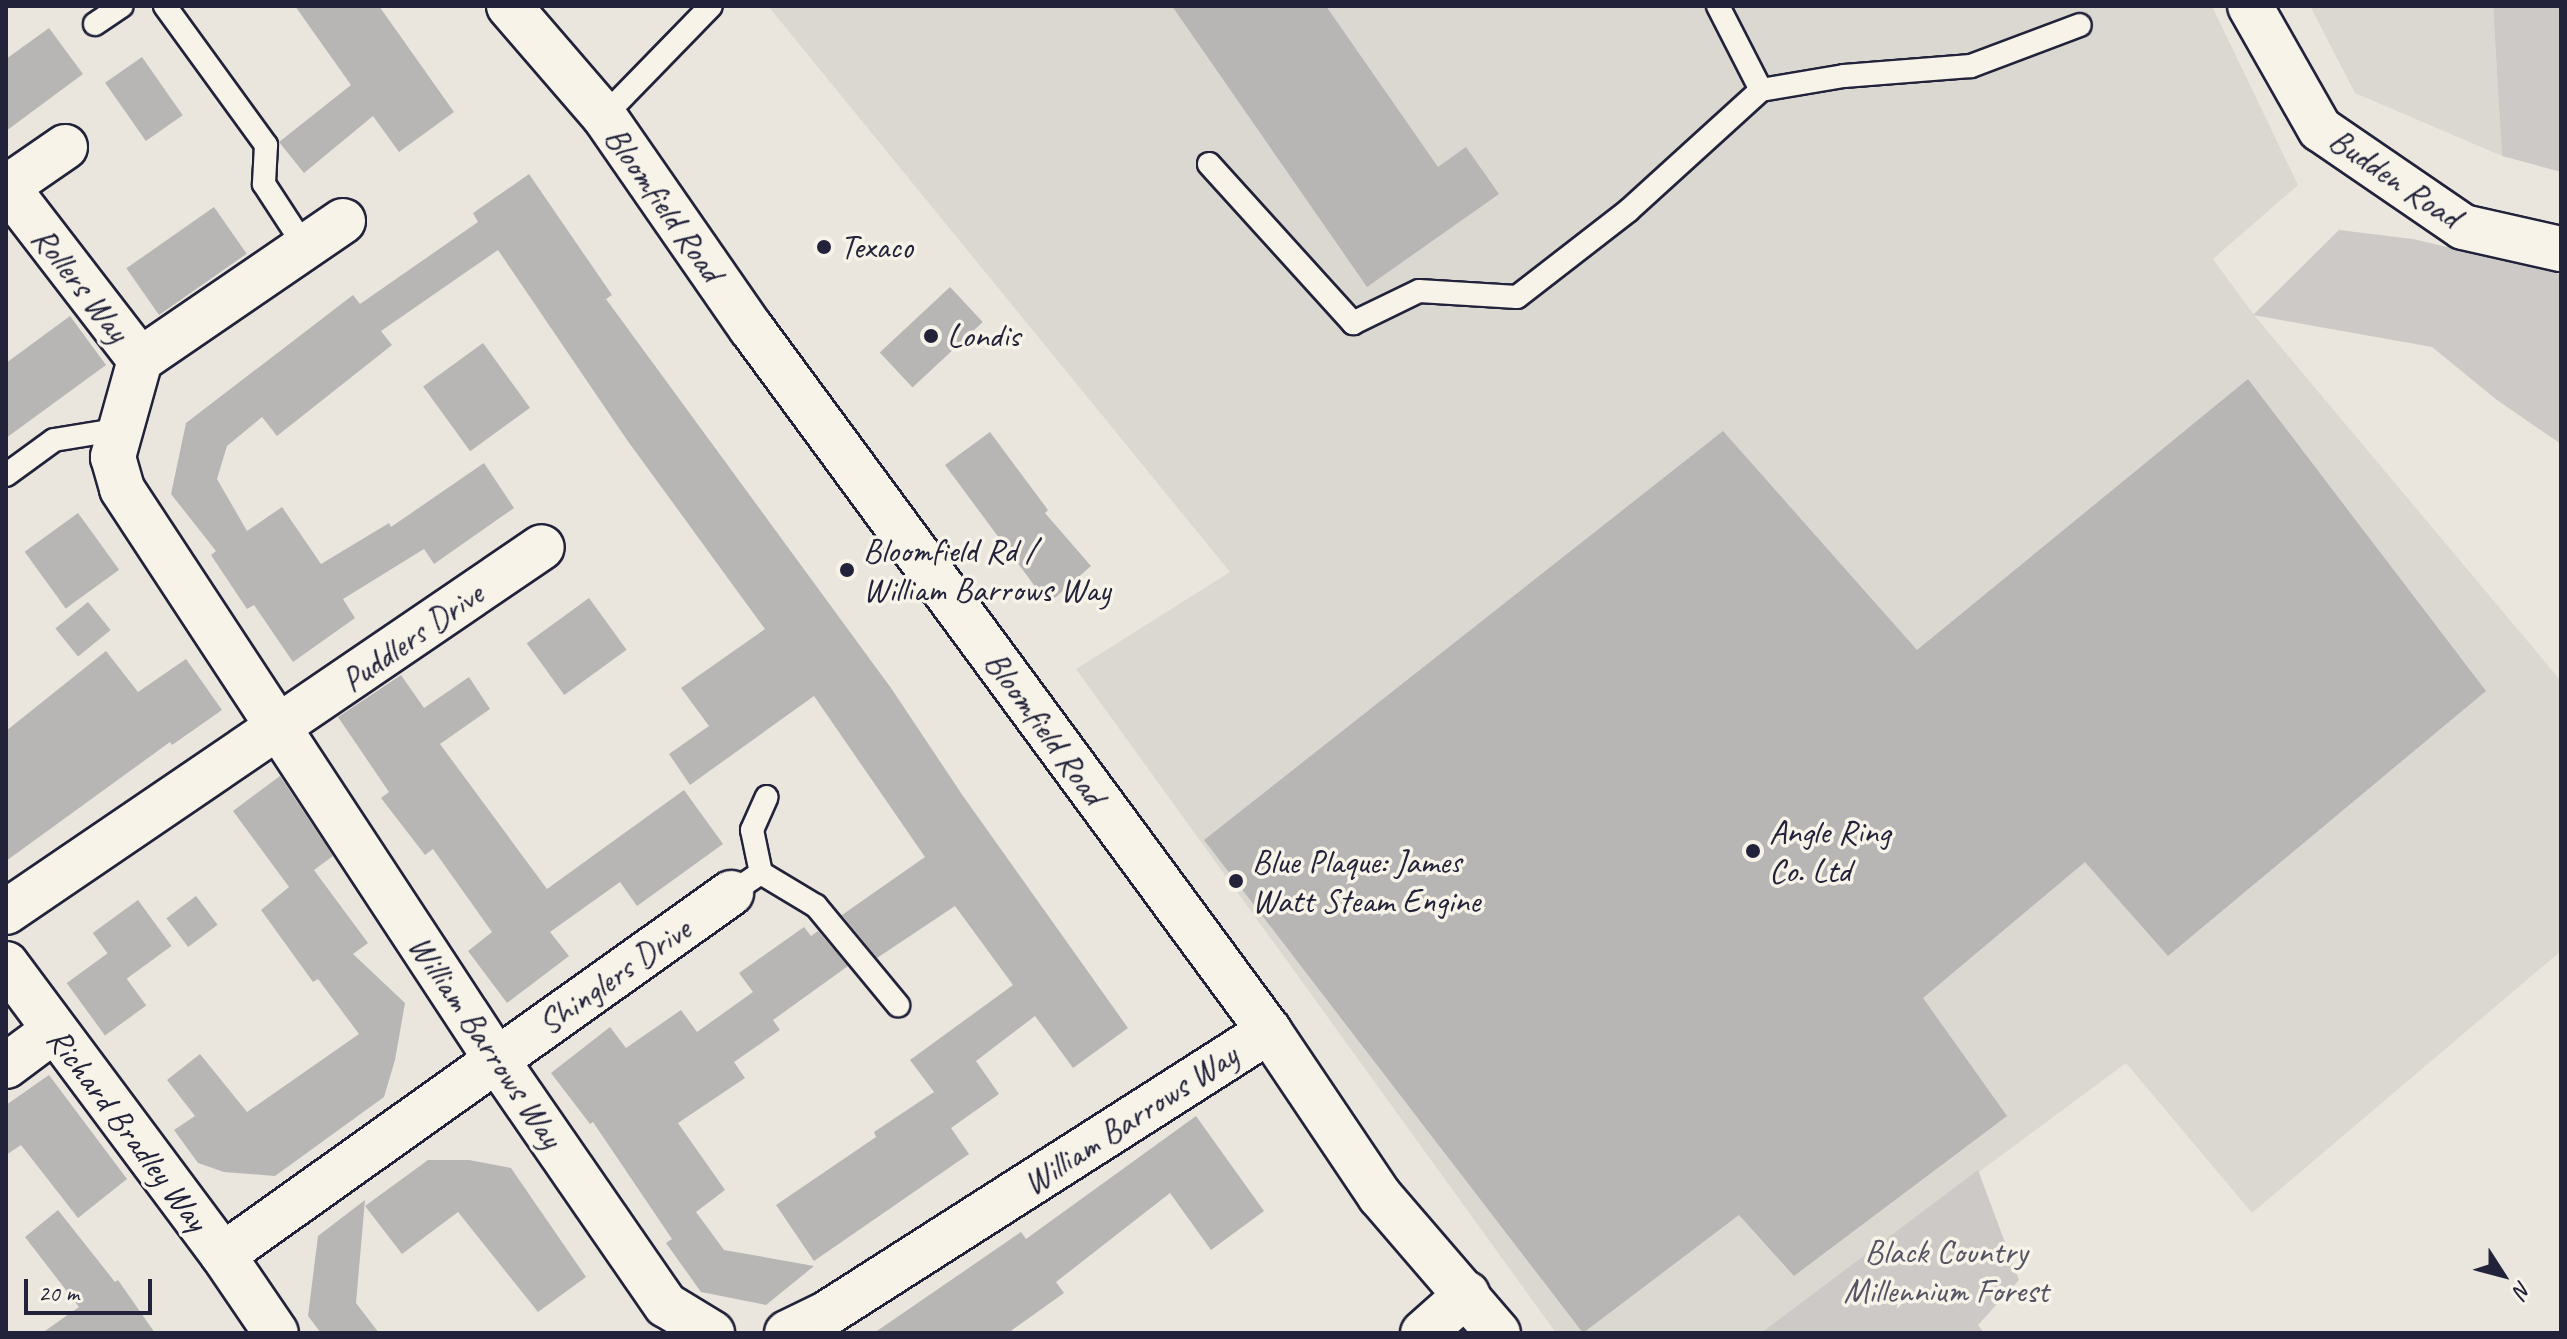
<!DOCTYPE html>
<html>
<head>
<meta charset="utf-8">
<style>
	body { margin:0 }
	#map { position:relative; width:2567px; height:1339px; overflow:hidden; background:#eae6de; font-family:Caveat,sans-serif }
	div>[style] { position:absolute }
	.built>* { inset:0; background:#dbd8d2 }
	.green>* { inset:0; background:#cdc9c6 }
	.building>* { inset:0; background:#b8b6b5; transform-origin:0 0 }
	.roads { filter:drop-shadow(2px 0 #22223b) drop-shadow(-2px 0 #22223b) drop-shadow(0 2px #22223b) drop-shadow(0 -2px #22223b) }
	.service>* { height:22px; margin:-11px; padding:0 11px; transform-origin:11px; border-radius:11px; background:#f7f3e8 }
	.minor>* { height:44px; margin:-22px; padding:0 22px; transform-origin:22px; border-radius:22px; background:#f7f3e8 }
	.primary>* { height:44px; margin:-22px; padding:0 22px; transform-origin:22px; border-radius:22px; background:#f7f3e8 }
	.dots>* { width:22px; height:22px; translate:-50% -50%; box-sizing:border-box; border:4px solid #f7f3e8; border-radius:50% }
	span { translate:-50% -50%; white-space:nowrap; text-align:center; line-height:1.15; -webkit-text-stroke:7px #f7f3e8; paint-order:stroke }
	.street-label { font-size:34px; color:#22223b }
	.poi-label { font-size:34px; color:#22223b }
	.left { translate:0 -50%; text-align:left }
	.park-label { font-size:34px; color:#555465 }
	.frame { position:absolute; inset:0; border:8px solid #22223b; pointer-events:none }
	.north { position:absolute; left:2463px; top:1235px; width:80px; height:80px; -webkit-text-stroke:6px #f7f3e8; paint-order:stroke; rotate:126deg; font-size:22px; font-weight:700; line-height:32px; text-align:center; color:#22223b }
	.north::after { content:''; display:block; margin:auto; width:28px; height:36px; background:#22223b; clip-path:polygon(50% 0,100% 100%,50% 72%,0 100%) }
	.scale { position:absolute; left:24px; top:1279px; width:128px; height:36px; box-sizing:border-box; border:4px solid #22223b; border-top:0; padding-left:10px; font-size:24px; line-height:28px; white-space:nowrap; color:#22223b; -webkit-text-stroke:6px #f7f3e8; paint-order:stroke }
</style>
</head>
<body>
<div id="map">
	<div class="built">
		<i style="clip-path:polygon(768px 6px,2212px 6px,2298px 185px,2213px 259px,2254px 315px,2561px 681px,2561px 951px,2252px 1213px,2126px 1063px,1762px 1333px,1556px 1333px,1076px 669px,1230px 572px)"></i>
		<i style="clip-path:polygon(2310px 6px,2493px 6px,2502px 156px,2355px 93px)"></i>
	</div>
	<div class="green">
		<i style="clip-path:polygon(2493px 6px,2561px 6px,2561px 172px,2502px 156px)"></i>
		<i style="clip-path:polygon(2339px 230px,2413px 239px,2561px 274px,2561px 444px,2497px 400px,2432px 347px,2253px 315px)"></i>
		<i style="clip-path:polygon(1978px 1170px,2019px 1280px,1978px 1325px,1984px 1333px,1761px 1333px)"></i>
	</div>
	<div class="building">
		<i style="clip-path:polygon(295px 6px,379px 6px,454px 112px,399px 152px,373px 116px,304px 173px,279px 142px,351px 85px)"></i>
		<i style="clip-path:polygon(1172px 6px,1326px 6px,1438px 167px,1466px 147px,1499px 194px,1367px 287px)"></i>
		<i style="clip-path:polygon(49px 28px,83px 74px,6px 131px,6px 59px)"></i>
		<i style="left:142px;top:57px;width:71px;height:45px;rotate:55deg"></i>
		<i style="clip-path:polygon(529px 174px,612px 295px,606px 299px,891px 688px,963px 796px,1128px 1028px,1073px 1068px,1035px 1016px,976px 1061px,999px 1094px,951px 1128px,969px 1154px,814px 1261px,776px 1205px,876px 1137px,874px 1132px,934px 1092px,910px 1060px,1013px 985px,955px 906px,877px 958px,842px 915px,925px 857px,814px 696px,690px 785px,669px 754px,709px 726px,681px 688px,765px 629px,627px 440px,498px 250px,381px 331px,392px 345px,277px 436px,262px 417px,227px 446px,217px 479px,247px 531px,282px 507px,321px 564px,389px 523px,391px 527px,484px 463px,514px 508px,434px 564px,424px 549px,343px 599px,355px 618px,293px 662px,254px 605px,247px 609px,211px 555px,216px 551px,171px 494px,186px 423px,353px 295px,360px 304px,478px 222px,473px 213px)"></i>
		<i style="left:214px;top:207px;width:57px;height:107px;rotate:55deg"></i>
		<i style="left:950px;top:287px;width:48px;height:96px;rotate:47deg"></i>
		<i style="clip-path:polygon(70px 316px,106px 365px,6px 438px,6px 363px)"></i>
		<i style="left:483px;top:343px;width:80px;height:74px;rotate:54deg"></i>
		<i style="clip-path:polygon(2248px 379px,2486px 691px,2168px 956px,2085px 862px,1923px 998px,2007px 1116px,1794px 1276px,1739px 1215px,1583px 1333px,1204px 840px,1723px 431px,1917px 650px)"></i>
		<i style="clip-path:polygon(990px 432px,1048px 510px,1045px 513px,1091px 566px,1048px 604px,945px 465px)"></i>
		<i style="left:78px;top:513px;width:70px;height:66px;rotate:54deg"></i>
		<i style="left:589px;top:598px;width:64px;height:77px;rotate:54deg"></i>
		<i style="left:88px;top:602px;width:36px;height:42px;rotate:51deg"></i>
		<i style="clip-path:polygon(106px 651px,138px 692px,186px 659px,222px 710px,172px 745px,170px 742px,6px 861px,6px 731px)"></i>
		<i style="clip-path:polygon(401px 675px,424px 708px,469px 677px,490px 709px,440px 744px,547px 889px,684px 790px,723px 844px,637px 906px,620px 882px,550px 932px,569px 956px,507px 1003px,468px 951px,492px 932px,433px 849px,425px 855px,381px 798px,389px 792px,338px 717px)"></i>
		<i style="clip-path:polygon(280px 776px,333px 856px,314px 870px,368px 943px,353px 954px,405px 1003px,395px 1060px,384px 1097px,275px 1176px,224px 1172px,198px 1163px,174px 1130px,195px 1116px,167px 1080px,200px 1054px,247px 1112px,359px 1034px,318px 979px,313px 982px,261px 910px,289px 887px,233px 811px)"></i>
		<i style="left:196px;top:896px;width:36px;height:37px;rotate:53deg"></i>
		<i style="left:138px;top:900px;width:57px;height:56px;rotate:54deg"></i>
		<i style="clip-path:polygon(804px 927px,811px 936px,818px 931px,848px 966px,773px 1020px,780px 1030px,734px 1062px,745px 1078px,678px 1123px,725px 1190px,696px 1212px,724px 1250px,814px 1266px,766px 1305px,701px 1292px,666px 1243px,672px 1239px,593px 1122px,590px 1124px,551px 1073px,610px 1027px,626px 1048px,681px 1010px,697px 1032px,753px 992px,739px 973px)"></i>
		<i style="left:108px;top:953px;width:65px;height:51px;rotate:54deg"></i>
		<i style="clip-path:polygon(49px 1075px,127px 1179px,78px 1218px,21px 1145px,6px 1155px,6px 1105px)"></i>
		<i style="clip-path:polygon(1196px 1116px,1264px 1211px,1211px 1250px,1170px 1193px,1056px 1282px,1064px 1293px,1008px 1333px,874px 1333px,1021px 1232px,1026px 1239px)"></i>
		<i style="clip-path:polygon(428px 1160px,469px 1160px,511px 1168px,586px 1277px,538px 1312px,458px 1212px,402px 1254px,365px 1206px)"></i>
		<i style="clip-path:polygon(365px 1200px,356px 1303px,379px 1333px,321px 1333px,308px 1316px,318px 1236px)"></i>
		<i style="clip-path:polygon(58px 1210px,115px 1282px,118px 1280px,155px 1333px,42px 1333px,79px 1307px,25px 1237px)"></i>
	</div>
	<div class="roads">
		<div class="service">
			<i style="left:165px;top:6px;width:172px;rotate:54deg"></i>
			<i style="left:266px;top:145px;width:39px;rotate:93deg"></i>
			<i style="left:264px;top:184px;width:75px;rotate:56.9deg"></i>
			<i style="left:1718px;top:6px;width:94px;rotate:62.9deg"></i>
			<i style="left:95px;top:24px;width:32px;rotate:-34deg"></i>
			<i style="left:604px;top:116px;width:153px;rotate:-45.8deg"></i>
			<i style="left:1209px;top:164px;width:215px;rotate:47.8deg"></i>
			<i style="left:1353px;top:323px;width:73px;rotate:-25.9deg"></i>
			<i style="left:1419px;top:291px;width:98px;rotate:3.5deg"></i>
			<i style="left:1517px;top:297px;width:142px;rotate:-37.8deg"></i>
			<i style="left:1629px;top:210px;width:178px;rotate:-42.3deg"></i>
			<i style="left:1761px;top:90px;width:84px;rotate:-9.6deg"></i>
			<i style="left:1844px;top:76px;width:127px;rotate:-4.5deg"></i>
			<i style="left:1971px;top:66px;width:116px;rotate:-20.6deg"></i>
			<i style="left:6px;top:475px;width:59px;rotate:-36.1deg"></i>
			<i style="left:54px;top:440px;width:68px;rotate:-9.3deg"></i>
			<i style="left:761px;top:873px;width:44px;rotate:-101.8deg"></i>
			<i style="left:752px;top:830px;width:36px;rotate:-66deg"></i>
			<i style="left:731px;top:893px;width:36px;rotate:-34deg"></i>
			<i style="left:761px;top:873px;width:64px;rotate:31deg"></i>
			<i style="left:816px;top:906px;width:129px;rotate:50.4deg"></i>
		</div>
		<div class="minor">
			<i style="left:2250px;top:6px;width:142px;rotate:60.4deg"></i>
			<i style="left:2320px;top:129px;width:173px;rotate:34.4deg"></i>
			<i style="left:2463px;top:227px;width:100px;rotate:12.7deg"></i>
			<i style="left:65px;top:147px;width:70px;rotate:145.4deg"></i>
			<i style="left:7px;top:187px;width:218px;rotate:52.4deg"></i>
			<i style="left:343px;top:221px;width:246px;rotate:145.6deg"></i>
			<i style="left:140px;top:360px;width:101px;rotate:105.6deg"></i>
			<i style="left:113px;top:457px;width:33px;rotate:74deg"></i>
			<i style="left:122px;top:489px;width:682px;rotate:56.73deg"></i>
			<i style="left:496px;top:1059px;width:299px;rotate:55.4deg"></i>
			<i style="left:666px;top:1305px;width:54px;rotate:31.3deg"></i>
			<i style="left:6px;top:912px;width:648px;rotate:-34.25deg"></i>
			<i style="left:6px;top:964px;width:363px;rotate:53.3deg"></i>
			<i style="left:223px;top:1255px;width:94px;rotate:55.8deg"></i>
			<i style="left:6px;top:1066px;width:59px;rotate:-36.7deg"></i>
			<i style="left:223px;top:1255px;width:624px;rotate:-35.47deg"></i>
			<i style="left:787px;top:1333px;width:43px;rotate:-26deg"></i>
			<i style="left:826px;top:1314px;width:526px;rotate:-32.57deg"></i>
			<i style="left:1423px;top:1333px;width:59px;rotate:-41.6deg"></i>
		</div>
		<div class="primary">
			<i style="left:509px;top:6px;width:145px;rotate:49.2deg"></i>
			<i style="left:604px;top:116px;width:258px;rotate:55.3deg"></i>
			<i style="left:751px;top:328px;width:873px;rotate:53.62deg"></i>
			<i style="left:1269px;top:1031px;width:199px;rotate:56.1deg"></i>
			<i style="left:1380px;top:1196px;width:181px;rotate:49.3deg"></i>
		</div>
	</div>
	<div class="dots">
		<i style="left:824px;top:247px;background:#22223b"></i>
		<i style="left:931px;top:336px;background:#22223b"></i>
		<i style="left:847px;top:570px;background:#22223b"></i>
		<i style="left:1753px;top:851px;background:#22223b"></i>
		<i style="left:1236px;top:881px;background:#22223b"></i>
	</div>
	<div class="street-label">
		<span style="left:2395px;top:178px;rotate:34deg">Budden Road</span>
		<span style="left:664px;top:204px;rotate:55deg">Bloomfield Road</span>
		<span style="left:81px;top:284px;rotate:52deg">Rollers Way</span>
		<span style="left:412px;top:637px;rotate:-35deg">Puddlers Drive</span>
		<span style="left:1045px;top:728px;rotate:54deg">Bloomfield Road</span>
		<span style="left:614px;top:976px;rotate:-35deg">Shinglers Drive</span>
		<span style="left:486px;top:1041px;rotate:56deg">William Barrows Way</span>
		<span style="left:1130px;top:1119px;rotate:-33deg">William Barrows Way</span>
		<span style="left:128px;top:1129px;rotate:53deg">Richard Bradley Way</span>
	</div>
	<div class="poi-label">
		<span class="left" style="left:840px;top:247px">Texaco</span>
		<span class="left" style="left:947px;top:336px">Londis</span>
		<span class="left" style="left:863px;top:570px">Bloomfield Rd /<br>William Barrows Way</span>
		<span class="left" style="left:1769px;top:851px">Angle Ring<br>Co. Ltd</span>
		<span class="left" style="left:1252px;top:881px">Blue Plaque: James<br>Watt Steam Engine</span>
	</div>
	<div class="park-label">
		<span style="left:1946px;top:1271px">Black Country<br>Millennium Forest</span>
	</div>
	<div class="frame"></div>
	<div class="north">N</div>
	<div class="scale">20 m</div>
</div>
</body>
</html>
